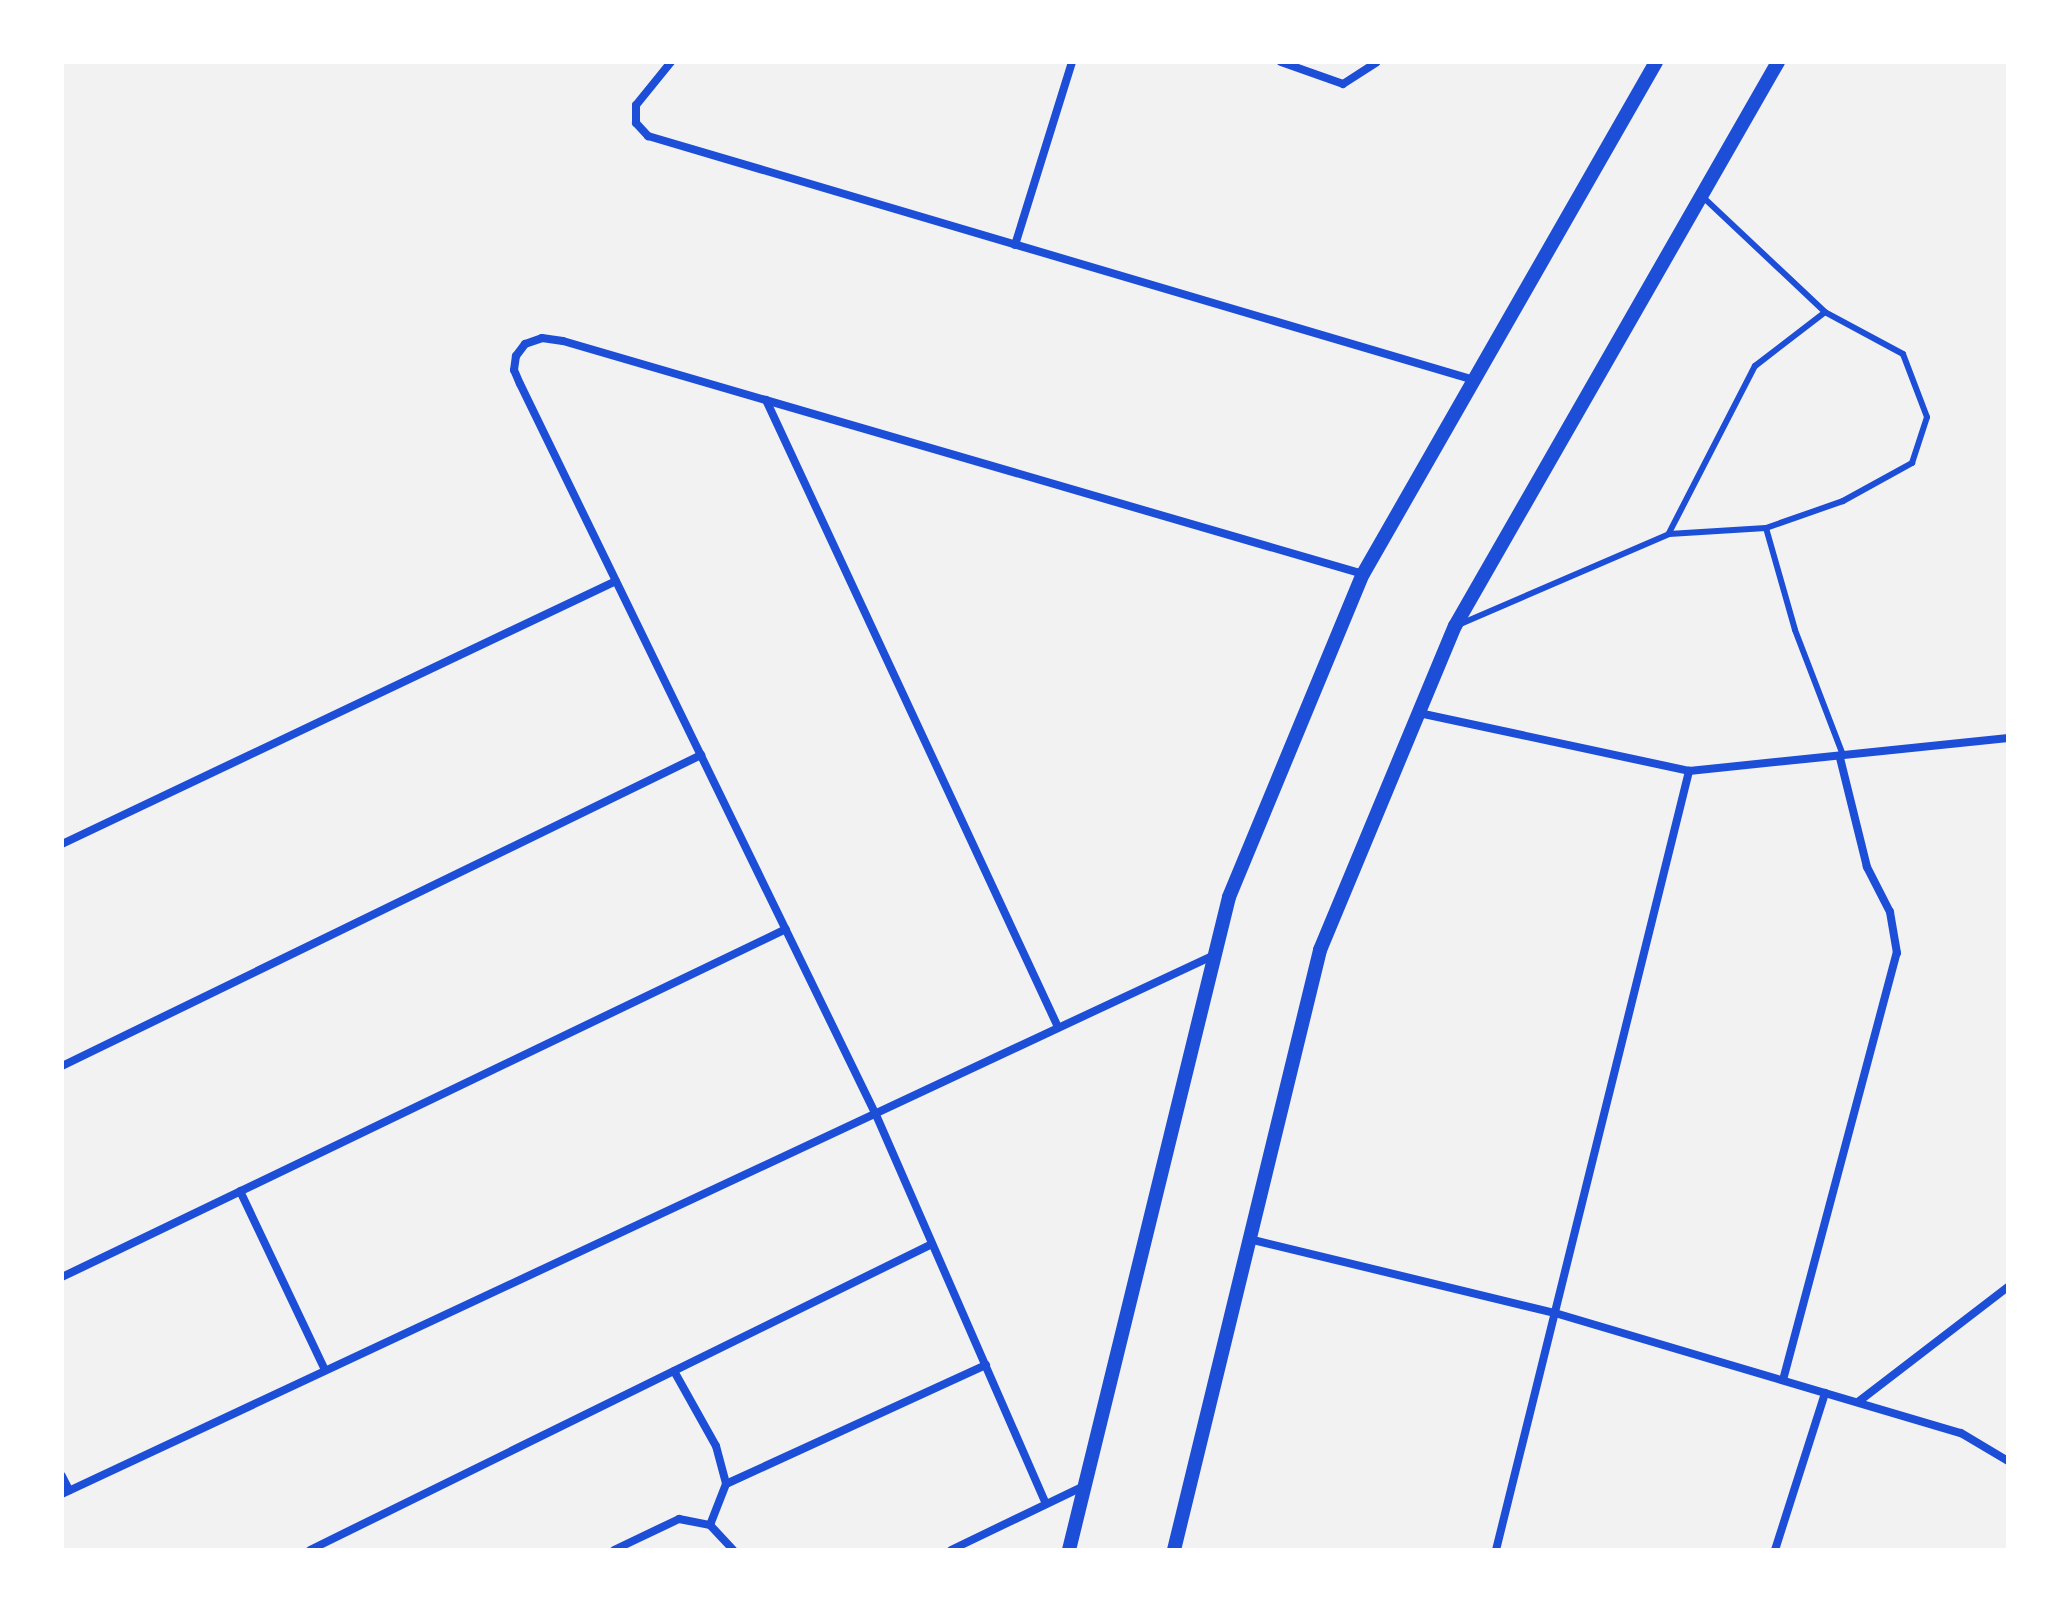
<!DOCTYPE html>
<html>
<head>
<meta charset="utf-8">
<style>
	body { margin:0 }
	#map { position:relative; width:2070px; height:1612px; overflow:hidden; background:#f2f2f2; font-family:"Asap Condensed",sans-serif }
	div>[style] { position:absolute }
	.service>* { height:6px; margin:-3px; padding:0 3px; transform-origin:3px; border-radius:3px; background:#1d4ed8 }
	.minor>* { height:8px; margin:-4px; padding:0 4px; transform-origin:4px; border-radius:4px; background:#1d4ed8 }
	.tertiary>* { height:14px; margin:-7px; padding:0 7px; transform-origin:7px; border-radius:7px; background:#1d4ed8 }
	span { translate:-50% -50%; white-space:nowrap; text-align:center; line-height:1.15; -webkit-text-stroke:8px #fff; paint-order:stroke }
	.frame { position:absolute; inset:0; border:64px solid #fff; pointer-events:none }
</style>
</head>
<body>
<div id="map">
	<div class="service">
		<i style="left:1766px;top:528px;width:106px;rotate:74.1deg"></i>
		<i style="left:1795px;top:630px;width:134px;rotate:69deg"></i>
		<i style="left:1669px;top:533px;width:188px;rotate:-62.8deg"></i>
		<i style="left:1755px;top:366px;width:88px;rotate:-37.6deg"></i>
		<i style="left:1458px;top:625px;width:230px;rotate:-23.3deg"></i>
		<i style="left:1669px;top:534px;width:97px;rotate:-3.5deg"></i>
		<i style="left:1766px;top:528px;width:82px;rotate:-19.3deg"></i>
		<i style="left:1843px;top:501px;width:79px;rotate:-28.8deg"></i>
		<i style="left:1912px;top:463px;width:48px;rotate:-71.9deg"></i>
		<i style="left:1927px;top:417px;width:67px;rotate:-110.9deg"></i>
		<i style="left:1903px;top:354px;width:89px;rotate:-151.7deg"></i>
		<i style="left:1825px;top:312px;width:169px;rotate:-136.7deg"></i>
	</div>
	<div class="minor">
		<i style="left:671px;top:62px;width:55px;rotate:129.1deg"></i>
		<i style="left:636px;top:105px;width:18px;rotate:90deg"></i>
		<i style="left:636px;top:123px;width:18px;rotate:47deg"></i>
		<i style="left:648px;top:136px;width:861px;rotate:16.46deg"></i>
		<i style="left:1281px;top:62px;width:66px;rotate:19.5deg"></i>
		<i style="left:1343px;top:84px;width:40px;rotate:-32.9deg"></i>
		<i style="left:1015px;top:245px;width:192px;rotate:-72.7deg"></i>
		<i style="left:766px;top:400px;width:692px;rotate:65.03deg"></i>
		<i style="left:1419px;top:713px;width:276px;rotate:12.1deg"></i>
		<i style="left:1689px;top:771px;width:321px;rotate:-5.9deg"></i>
		<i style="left:62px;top:844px;width:613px;rotate:-25.4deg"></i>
		<i style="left:62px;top:1066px;width:711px;rotate:-25.95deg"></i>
		<i style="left:240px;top:1191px;width:198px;rotate:64.6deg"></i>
		<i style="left:1249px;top:1239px;width:315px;rotate:13.6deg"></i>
		<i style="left:1555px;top:1313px;width:423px;rotate:16.5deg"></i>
		<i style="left:1961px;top:1433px;width:55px;rotate:30.8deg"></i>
		<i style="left:62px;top:1277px;width:803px;rotate:-25.67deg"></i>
		<i style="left:674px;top:1371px;width:86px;rotate:60.8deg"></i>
		<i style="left:716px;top:1446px;width:39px;rotate:75deg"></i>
		<i style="left:726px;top:1484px;width:44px;rotate:111.3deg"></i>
		<i style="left:1783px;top:1380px;width:442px;rotate:-75.1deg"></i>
		<i style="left:1897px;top:953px;width:42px;rotate:-99.7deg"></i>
		<i style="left:1890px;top:912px;width:51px;rotate:-117.1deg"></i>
		<i style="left:1867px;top:867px;width:112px;rotate:-103.9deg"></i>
		<i style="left:1858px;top:1402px;width:189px;rotate:-37.5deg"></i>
		<i style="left:62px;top:1476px;width:16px;rotate:63deg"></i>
		<i style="left:726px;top:1484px;width:286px;rotate:-24.6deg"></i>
		<i style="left:62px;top:1494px;width:1272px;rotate:-25.07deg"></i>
		<i style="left:1046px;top:1504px;width:427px;rotate:-113.6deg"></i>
		<i style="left:875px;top:1113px;width:811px;rotate:-115.96deg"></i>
		<i style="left:520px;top:384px;width:15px;rotate:-113deg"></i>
		<i style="left:514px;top:370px;width:14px;rotate:-82deg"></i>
		<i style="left:516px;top:356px;width:15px;rotate:-53deg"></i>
		<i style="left:525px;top:344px;width:18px;rotate:-19deg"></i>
		<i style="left:542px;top:338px;width:21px;rotate:8deg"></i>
		<i style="left:563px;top:341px;width:833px;rotate:16.24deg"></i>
		<i style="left:310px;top:1550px;width:693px;rotate:-26.2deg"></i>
		<i style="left:614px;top:1550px;width:72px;rotate:-25.5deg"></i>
		<i style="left:679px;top:1519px;width:32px;rotate:11deg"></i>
		<i style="left:710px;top:1525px;width:34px;rotate:47deg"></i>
		<i style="left:951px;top:1550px;width:148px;rotate:-25.7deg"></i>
		<i style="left:1496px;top:1550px;width:803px;rotate:-76.08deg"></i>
		<i style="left:1775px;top:1550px;width:165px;rotate:-72.3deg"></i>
	</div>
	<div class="tertiary">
		<i style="left:1069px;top:1550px;width:672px;rotate:-76.23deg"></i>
		<i style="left:1229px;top:897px;width:350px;rotate:-67.5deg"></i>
		<i style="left:1363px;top:574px;width:590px;rotate:-60.22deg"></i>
		<i style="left:1174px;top:1550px;width:618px;rotate:-76.32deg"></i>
		<i style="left:1320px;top:950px;width:351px;rotate:-67.4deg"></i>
		<i style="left:1455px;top:626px;width:650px;rotate:-60.2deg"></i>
	</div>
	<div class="frame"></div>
</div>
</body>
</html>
